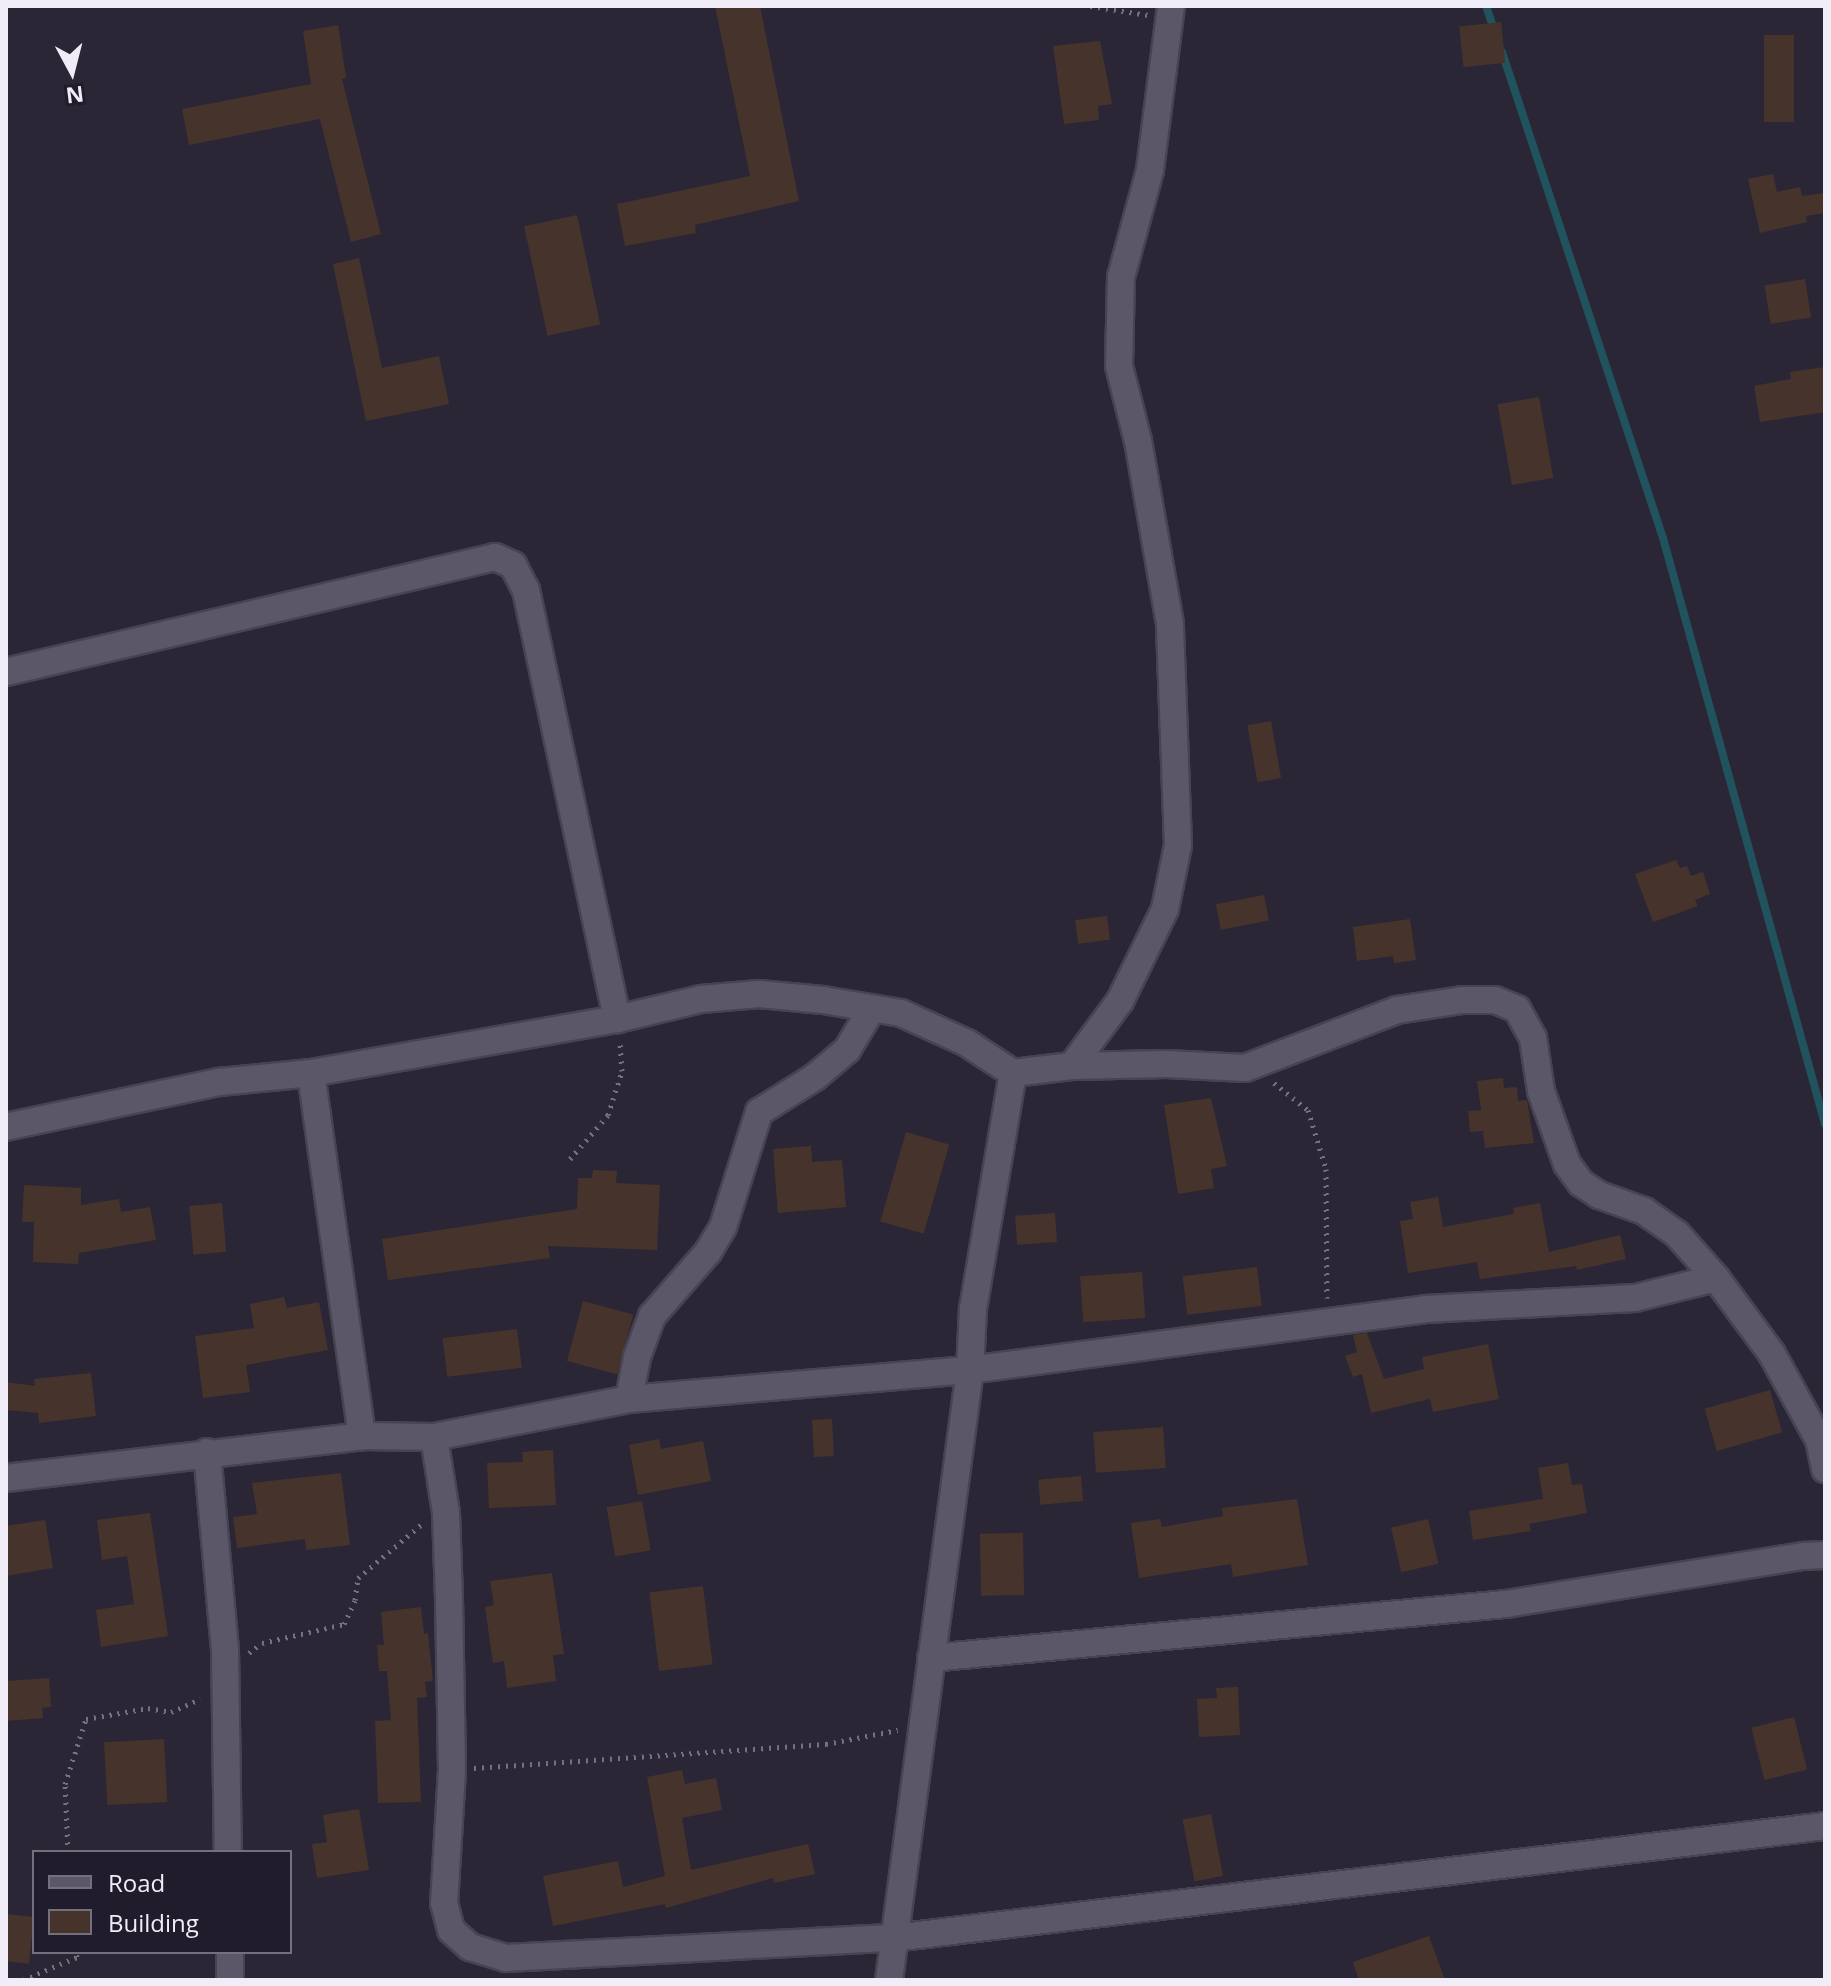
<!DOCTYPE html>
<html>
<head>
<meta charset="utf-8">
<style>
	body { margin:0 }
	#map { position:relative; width:1831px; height:1986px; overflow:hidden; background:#2a2636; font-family:"Open Sans",sans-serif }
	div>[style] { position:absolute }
	.stream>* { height:8px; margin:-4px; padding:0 4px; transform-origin:4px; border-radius:4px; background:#20535d }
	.building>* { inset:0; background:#46342c; transform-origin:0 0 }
	.path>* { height:5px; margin-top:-2.5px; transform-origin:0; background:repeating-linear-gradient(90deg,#757280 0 2px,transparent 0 8px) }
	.roads { filter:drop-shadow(2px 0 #474452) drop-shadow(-2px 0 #474452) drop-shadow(0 2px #474452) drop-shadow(0 -2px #474452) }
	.minor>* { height:26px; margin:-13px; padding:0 13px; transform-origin:13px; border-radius:13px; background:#5b5769 }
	span { translate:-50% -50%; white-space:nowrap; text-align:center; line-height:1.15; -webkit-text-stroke:7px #201c2c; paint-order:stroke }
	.frame { position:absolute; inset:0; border:8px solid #f0edf8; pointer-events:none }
	.legend { position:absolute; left:32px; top:1850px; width:260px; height:104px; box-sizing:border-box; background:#201c2c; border:2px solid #73707e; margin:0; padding:10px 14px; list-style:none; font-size:24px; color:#f0edf8 }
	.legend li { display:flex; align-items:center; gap:16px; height:40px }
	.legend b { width:40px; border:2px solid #73707e }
	.north { position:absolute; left:32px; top:32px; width:80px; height:80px; -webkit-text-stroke:6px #201c2c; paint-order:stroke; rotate:173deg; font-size:22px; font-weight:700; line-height:32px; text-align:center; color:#f0edf8 }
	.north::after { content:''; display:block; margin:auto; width:28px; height:36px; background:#f0edf8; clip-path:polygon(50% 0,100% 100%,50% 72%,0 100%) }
</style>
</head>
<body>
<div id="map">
	<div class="stream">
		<i style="left:1486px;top:6px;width:28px;rotate:71deg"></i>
		<i style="left:1502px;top:52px;width:512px;rotate:71.67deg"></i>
		<i style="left:1663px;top:538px;width:608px;rotate:74.55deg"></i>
	</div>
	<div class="building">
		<i style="clip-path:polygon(715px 6px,760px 6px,799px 201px,695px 225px,696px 233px,625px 246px,617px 204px,750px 176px)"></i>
		<i style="left:1501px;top:22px;width:41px;height:42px;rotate:84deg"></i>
		<i style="clip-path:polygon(338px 25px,346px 78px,342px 79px,381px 234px,351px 242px,320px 119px,189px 145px,182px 109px,311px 84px,303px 31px)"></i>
		<i style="left:1764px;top:35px;width:30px;height:87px"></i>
		<i style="clip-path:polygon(1100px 41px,1112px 104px,1098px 106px,1099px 120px,1064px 124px,1053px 46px)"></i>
		<i style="clip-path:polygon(1773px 174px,1777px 192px,1800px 187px,1802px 196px,1825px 193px,1825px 213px,1806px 216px,1807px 222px,1760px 233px,1748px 179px)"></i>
		<i style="left:577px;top:215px;width:112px;height:54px;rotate:78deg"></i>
		<i style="clip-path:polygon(359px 258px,382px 368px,439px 356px,449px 404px,366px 421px,333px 264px)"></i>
		<i style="left:1805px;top:279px;width:39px;height:41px;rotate:81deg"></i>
		<i style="clip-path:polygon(1825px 367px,1825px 412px,1760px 422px,1754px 386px,1791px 379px,1790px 372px)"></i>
		<i style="left:1539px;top:397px;width:82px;height:42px;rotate:80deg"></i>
		<i style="left:1271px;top:721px;width:58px;height:24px;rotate:80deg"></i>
		<i style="clip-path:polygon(1676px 860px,1680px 868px,1687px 866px,1691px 876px,1703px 872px,1710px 894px,1695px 900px,1698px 906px,1653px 922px,1635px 874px)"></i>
		<i style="left:1264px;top:895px;width:26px;height:49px;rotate:79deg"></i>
		<i style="left:1107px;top:916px;width:24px;height:32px;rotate:83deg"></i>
		<i style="clip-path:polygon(1410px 919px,1416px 960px,1394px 963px,1393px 956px,1357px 961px,1353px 927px)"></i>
		<i style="clip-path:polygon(1503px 1078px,1504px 1088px,1517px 1087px,1518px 1101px,1527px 1100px,1534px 1143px,1485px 1148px,1483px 1131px,1470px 1132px,1468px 1111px,1481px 1110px,1477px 1081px)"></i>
		<i style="clip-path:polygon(1211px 1098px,1227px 1166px,1211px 1169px,1214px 1188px,1178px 1194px,1164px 1105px)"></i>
		<i style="left:906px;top:1132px;width:45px;height:93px;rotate:16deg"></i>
		<i style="clip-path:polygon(811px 1146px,812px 1162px,842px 1160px,846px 1207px,778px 1213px,773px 1149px)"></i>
		<i style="clip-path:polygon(593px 1170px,617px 1171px,616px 1183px,660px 1185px,657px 1250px,548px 1246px,550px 1258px,388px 1280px,382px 1239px,577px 1209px,578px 1178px,592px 1178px)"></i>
		<i style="clip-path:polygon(24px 1185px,81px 1188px,81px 1205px,119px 1199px,121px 1212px,150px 1207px,156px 1240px,79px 1253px,78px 1264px,33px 1262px,34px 1222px,22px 1222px)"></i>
		<i style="clip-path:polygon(1438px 1197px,1443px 1227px,1514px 1214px,1513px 1208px,1540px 1203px,1549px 1252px,1620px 1235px,1626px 1259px,1577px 1270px,1576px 1266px,1480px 1279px,1477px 1262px,1408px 1273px,1400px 1221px,1413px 1219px,1410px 1202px)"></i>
		<i style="left:222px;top:1203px;width:49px;height:33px;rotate:85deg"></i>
		<i style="left:1055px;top:1213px;width:29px;height:40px;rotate:86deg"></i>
		<i style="left:1257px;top:1267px;width:39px;height:75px;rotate:83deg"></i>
		<i style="left:1142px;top:1272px;width:46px;height:62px;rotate:86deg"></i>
		<i style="clip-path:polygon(284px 1297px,287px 1308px,319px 1302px,328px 1350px,246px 1365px,250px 1392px,203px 1398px,195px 1336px,254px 1328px,250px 1304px)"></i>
		<i style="left:583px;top:1301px;width:52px;height:62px;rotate:15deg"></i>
		<i style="left:517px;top:1329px;width:39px;height:75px;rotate:83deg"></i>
		<i style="clip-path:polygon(1367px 1333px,1384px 1379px,1424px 1369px,1422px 1357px,1488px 1344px,1499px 1399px,1433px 1412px,1430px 1399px,1371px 1413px,1362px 1374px,1353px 1377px,1345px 1356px,1357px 1352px,1353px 1335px)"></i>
		<i style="clip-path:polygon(91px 1373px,96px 1416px,39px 1423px,38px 1413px,6px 1410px,6px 1382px,35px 1386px,34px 1379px)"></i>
		<i style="left:1770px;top:1390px;width:44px;height:68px;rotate:74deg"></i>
		<i style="left:832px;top:1419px;width:37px;height:20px;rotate:87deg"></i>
		<i style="left:1163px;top:1427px;width:41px;height:70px;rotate:86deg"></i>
		<i style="clip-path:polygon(659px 1439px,661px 1449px,703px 1441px,711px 1481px,638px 1495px,629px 1445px)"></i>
		<i style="clip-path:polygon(553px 1450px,556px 1505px,489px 1508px,487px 1463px,523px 1462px,522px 1452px)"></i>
		<i style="clip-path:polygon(1568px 1463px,1572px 1485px,1582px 1484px,1587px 1513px,1529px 1524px,1531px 1531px,1473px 1540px,1469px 1511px,1543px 1499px,1538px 1468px)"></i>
		<i style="clip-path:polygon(341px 1473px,350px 1545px,306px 1550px,305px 1539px,237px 1548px,233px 1517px,257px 1514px,252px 1483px)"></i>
		<i style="left:1081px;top:1476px;width:25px;height:43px;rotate:85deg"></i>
		<i style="clip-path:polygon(1297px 1499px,1308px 1565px,1233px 1577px,1231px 1564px,1139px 1578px,1131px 1523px,1160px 1519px,1162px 1527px,1223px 1516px,1222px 1508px)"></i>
		<i style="left:642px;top:1501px;width:50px;height:36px;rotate:80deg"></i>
		<i style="clip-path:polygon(150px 1513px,168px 1636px,101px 1647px,96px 1610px,134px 1604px,127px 1556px,102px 1560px,97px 1520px)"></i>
		<i style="left:1428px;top:1519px;width:46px;height:38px;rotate:77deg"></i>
		<i style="clip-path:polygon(45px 1520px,53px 1568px,6px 1576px,6px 1526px)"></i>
		<i style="left:1023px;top:1533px;width:62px;height:43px;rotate:89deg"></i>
		<i style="clip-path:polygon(552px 1573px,564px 1654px,553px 1655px,556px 1681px,507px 1688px,504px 1661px,493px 1663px,485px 1607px,494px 1605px,490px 1581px)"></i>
		<i style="left:703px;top:1586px;width:79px;height:54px;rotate:83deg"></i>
		<i style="clip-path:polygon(421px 1607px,424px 1634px,428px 1633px,433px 1681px,425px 1682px,427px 1697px,417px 1698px,421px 1802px,378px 1803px,375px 1721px,391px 1720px,387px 1671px,379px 1671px,377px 1645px,384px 1645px,381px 1612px)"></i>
		<i style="clip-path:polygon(49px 1678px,51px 1707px,42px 1708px,43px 1718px,6px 1721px,6px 1681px)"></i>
		<i style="clip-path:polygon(1238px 1687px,1240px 1735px,1199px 1737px,1197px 1699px,1217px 1698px,1216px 1688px)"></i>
		<i style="left:1794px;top:1717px;width:54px;height:44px;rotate:76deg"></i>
		<i style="left:164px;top:1739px;width:63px;height:60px;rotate:87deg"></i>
		<i style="clip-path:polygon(682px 1770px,685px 1784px,716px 1778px,722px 1810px,682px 1818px,691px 1870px,808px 1844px,815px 1874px,774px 1883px,773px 1878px,666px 1908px,665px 1904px,553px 1926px,543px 1876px,618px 1861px,623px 1887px,665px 1876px,647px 1777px)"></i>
		<i style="clip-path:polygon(359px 1809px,369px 1870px,317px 1878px,312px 1844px,327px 1842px,323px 1815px)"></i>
		<i style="left:1211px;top:1814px;width:63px;height:29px;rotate:79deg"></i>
		<i style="left:6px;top:1914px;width:28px;height:47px;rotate:6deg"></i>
		<i style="clip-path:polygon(1429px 1936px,1445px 1980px,1359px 1980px,1353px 1962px)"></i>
	</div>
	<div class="path">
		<i style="left:1090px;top:6px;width:59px;rotate:8.8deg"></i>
		<i style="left:1274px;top:1083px;width:43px;rotate:38.5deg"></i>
		<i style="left:1308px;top:1110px;width:62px;rotate:73deg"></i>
		<i style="left:1326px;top:1169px;width:129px;rotate:89.6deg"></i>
		<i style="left:570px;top:1159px;width:58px;rotate:-49.2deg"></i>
		<i style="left:608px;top:1115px;width:46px;rotate:-72.3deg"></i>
		<i style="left:622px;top:1071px;width:27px;rotate:-94deg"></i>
		<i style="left:249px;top:1653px;width:16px;rotate:-38deg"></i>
		<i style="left:262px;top:1643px;width:84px;rotate:-13deg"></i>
		<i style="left:344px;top:1624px;width:26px;rotate:-65deg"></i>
		<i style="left:355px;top:1600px;width:22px;rotate:-82deg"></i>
		<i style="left:358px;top:1578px;width:84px;rotate:-40.2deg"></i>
		<i style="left:474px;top:1768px;width:353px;rotate:-3.9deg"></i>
		<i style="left:826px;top:1744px;width:73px;rotate:-11deg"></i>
		<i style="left:68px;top:1852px;width:68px;rotate:-92.5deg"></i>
		<i style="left:65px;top:1784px;width:68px;rotate:-72.1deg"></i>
		<i style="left:86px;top:1719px;width:63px;rotate:-10.1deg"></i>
		<i style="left:148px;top:1708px;width:23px;rotate:10deg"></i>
		<i style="left:171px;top:1712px;width:32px;rotate:-24deg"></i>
		<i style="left:23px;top:1980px;width:59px;rotate:-23.1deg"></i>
		<i style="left:77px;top:1957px;width:5px;rotate:-101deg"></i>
	</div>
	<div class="roads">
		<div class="minor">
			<i style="left:6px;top:672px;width:502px;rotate:-13.23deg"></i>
			<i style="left:495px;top:557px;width:20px;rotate:24deg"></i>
			<i style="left:513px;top:565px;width:28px;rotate:63deg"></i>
			<i style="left:526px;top:590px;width:439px;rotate:78deg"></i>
			<i style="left:617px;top:1019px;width:311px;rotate:170deg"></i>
			<i style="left:311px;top:1073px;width:92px;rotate:174.4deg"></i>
			<i style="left:219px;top:1082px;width:218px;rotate:168.1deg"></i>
			<i style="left:617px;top:1019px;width:86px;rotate:-13.4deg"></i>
			<i style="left:701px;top:999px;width:58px;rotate:-4.9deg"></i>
			<i style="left:759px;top:994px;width:64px;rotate:5.4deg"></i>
			<i style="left:823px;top:1000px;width:79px;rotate:9.5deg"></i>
			<i style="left:901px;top:1013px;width:72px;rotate:24.4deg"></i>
			<i style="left:967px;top:1043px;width:55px;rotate:33.1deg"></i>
			<i style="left:1072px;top:1066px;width:81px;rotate:-53.6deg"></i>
			<i style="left:1120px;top:1001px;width:102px;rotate:-63.9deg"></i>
			<i style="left:1165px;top:909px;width:65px;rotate:-78.5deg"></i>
			<i style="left:1178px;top:845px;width:221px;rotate:-92.1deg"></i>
			<i style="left:1170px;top:624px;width:186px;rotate:-99.9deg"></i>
			<i style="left:1138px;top:441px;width:77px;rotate:-104.2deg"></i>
			<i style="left:1119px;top:366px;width:89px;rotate:-88.7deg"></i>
			<i style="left:1121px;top:277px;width:111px;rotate:-74.8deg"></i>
			<i style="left:1150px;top:170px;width:165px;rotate:-82.7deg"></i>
			<i style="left:311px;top:1073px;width:367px;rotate:82deg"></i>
			<i style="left:629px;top:1399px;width:43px;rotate:-79.2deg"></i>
			<i style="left:637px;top:1357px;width:44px;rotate:-69.9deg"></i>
			<i style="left:652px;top:1316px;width:85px;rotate:-48.8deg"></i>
			<i style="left:708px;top:1252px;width:29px;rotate:-59deg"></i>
			<i style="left:723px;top:1227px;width:121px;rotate:-72.6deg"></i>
			<i style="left:759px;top:1112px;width:66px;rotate:-32deg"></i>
			<i style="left:815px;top:1077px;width:42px;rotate:-40.2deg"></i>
			<i style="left:847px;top:1050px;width:47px;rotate:-59deg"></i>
			<i style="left:434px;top:1437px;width:77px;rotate:81deg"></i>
			<i style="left:446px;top:1513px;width:84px;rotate:88deg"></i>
			<i style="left:449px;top:1597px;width:173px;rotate:89deg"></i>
			<i style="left:452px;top:1770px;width:133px;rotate:93.4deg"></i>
			<i style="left:444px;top:1903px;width:28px;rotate:75deg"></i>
			<i style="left:451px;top:1930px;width:25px;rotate:42deg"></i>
			<i style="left:470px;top:1947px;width:38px;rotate:17deg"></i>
			<i style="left:506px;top:1958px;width:389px;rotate:-3deg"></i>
			<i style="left:894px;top:1938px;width:938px;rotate:-6.86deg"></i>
			<i style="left:207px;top:1452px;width:198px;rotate:84.8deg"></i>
			<i style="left:225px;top:1649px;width:203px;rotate:89.2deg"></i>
			<i style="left:6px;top:1478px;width:358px;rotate:-6.7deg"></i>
			<i style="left:362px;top:1436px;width:72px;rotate:0.8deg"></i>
			<i style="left:434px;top:1437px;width:199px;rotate:-11deg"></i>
			<i style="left:629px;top:1399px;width:342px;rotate:-4.9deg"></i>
			<i style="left:970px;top:1370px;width:460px;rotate:-7.6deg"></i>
			<i style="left:1426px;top:1309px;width:209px;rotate:-3deg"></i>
			<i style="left:1635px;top:1298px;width:83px;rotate:-13.9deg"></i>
			<i style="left:931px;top:1658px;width:578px;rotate:-5.37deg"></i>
			<i style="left:1506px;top:1604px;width:302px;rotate:-9.2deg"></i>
			<i style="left:1804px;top:1556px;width:21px;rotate:-3deg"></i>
			<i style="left:230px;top:1952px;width:28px;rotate:90deg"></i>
			<i style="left:889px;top:1980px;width:615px;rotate:-82.44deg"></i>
			<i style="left:970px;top:1370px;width:61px;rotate:-87.2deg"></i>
			<i style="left:973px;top:1309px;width:239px;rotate:-80.4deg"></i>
			<i style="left:1013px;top:1073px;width:59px;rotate:-6.8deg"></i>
			<i style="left:1072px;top:1066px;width:95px;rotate:-1.2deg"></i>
			<i style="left:1167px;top:1064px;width:78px;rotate:2.9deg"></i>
			<i style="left:1245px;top:1068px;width:163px;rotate:-20.9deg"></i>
			<i style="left:1397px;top:1010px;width:66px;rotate:-8.7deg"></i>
			<i style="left:1462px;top:1000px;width:33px"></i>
			<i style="left:1495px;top:1000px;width:24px;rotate:22deg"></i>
			<i style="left:1517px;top:1009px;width:33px;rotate:61deg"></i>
			<i style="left:1533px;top:1038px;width:54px;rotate:81.4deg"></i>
			<i style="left:1541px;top:1091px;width:77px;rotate:70.4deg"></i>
			<i style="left:1567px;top:1164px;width:24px;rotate:54deg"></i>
			<i style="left:1581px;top:1183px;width:22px;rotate:34deg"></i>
			<i style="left:1599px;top:1195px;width:48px;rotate:19.6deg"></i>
			<i style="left:1644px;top:1211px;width:40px;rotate:34.9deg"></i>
			<i style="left:1677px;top:1234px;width:59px;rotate:48.4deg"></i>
			<i style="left:1716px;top:1278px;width:94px;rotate:53.6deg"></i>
			<i style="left:1772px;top:1354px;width:98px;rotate:61.3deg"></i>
			<i style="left:1819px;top:1440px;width:30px;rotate:78deg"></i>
		</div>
	</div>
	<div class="frame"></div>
	<ul class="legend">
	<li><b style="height:10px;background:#5b5769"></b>Road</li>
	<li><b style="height:22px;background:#46342c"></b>Building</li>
	</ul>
	<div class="north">N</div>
</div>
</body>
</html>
